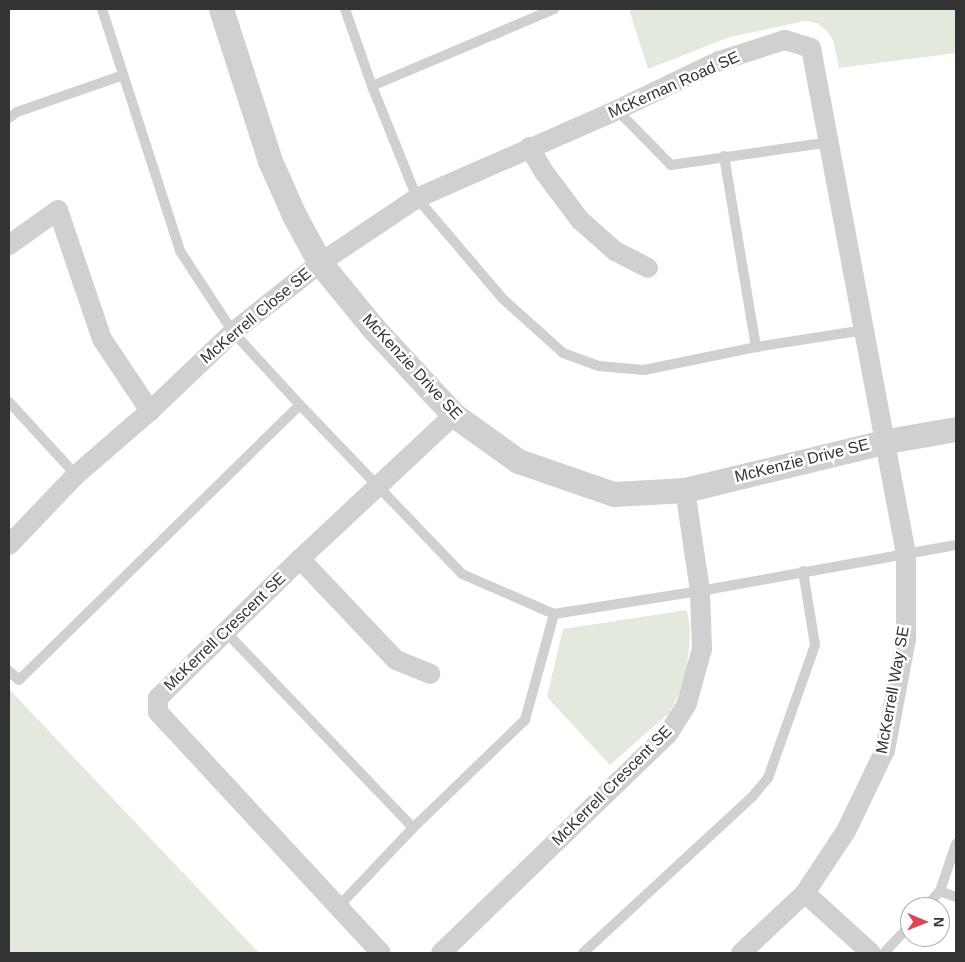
<!DOCTYPE html>
<html>
<head>
<meta charset="utf-8">
<style>
	body { margin:0 }
	#map { position:relative; width:965px; height:962px; overflow:hidden; background:#fff; font-family:Arial,sans-serif }
	div>[style] { position:absolute }
	.green>* { inset:0; background:#e3e9dd }
	.service>* { height:10px; margin:-5px; padding:0 5px; transform-origin:5px; border-radius:5px; background:#d0d0d0 }
	.minor>* { height:20px; margin:-10px; padding:0 10px; transform-origin:10px; border-radius:10px; background:#d0d0d0 }
	.tertiary>* { height:25px; margin:-12.5px; padding:0 12.5px; transform-origin:12.5px; border-radius:12.5px; background:#d0d0d0 }
	span { translate:-50% -50%; white-space:nowrap; text-align:center; line-height:1.15; -webkit-text-stroke:5px #fff; paint-order:stroke }
	.street-label { font-size:16px; color:#333 }
	.frame { position:absolute; inset:0; border:10px solid #333; pointer-events:none }
	.north { position:absolute; left:900px; top:897px; width:50px; height:50px; box-sizing:border-box; background:#fff; border:1px solid #adadad; border-radius:50%; rotate:91deg; font-size:14px; font-weight:700; line-height:20px; text-align:center; color:#333 }
	.north::after { content:''; display:block; margin:auto; width:18px; height:22px; background:#d94658; clip-path:polygon(50% 0,100% 100%,50% 72%,0 100%) }
</style>
</head>
<body>
<div id="map">
	<div class="green">
		<i style="clip-path:polygon(629px 9px,956px 9px,956px 53px,839px 68px,833px 40px,825px 29px,817px 23px,805px 21px,730px 37px,648px 69px)"></i>
		<i style="clip-path:polygon(687px 610px,690px 629px,689px 650px,686px 670px,679px 694px,669px 713px,610px 765px,547px 697px,563px 629px)"></i>
		<i style="clip-path:polygon(9px 689px,259px 953px,9px 953px)"></i>
	</div>
	<div class="service">
		<i style="left:102px;top:9px;width:254px;rotate:72.1deg"></i>
		<i style="left:180px;top:251px;width:97px;rotate:56.8deg"></i>
		<i style="left:233px;top:332px;width:99px;rotate:47.5deg"></i>
		<i style="left:300px;top:405px;width:234px;rotate:46.2deg"></i>
		<i style="left:462px;top:574px;width:100px;rotate:23.5deg"></i>
		<i style="left:554px;top:614px;width:148px;rotate:-9deg"></i>
		<i style="left:700px;top:591px;width:260px;rotate:-10.2deg"></i>
		<i style="left:345px;top:9px;width:82px;rotate:70.7deg"></i>
		<i style="left:372px;top:86px;width:121px;rotate:68.1deg"></i>
		<i style="left:417px;top:198px;width:131px;rotate:49.6deg"></i>
		<i style="left:502px;top:298px;width:82px;rotate:42deg"></i>
		<i style="left:563px;top:353px;width:38px;rotate:20deg"></i>
		<i style="left:599px;top:366px;width:45px;rotate:5.1deg"></i>
		<i style="left:644px;top:370px;width:114px;rotate:-11.6deg"></i>
		<i style="left:756px;top:347px;width:110px;rotate:-8.9deg"></i>
		<i style="left:372px;top:86px;width:198px;rotate:-22.9deg"></i>
		<i style="left:617px;top:110px;width:77px;rotate:45.5deg"></i>
		<i style="left:671px;top:165px;width:161px;rotate:-8.2deg"></i>
		<i style="left:9px;top:118px;width:10px;rotate:-37deg"></i>
		<i style="left:17px;top:112px;width:112px;rotate:-19.2deg"></i>
		<i style="left:724px;top:156px;width:194px;rotate:80.5deg"></i>
		<i style="left:9px;top:402px;width:99px;rotate:47.5deg"></i>
		<i style="left:225px;top:631px;width:272px;rotate:46.3deg"></i>
		<i style="left:9px;top:671px;width:13px;rotate:42deg"></i>
		<i style="left:19px;top:680px;width:393px;rotate:-44.4deg"></i>
		<i style="left:940px;top:891px;width:17px;rotate:21deg"></i>
		<i style="left:926px;top:907px;width:21px;rotate:-49deg"></i>
		<i style="left:940px;top:891px;width:50px;rotate:-71.2deg"></i>
		<i style="left:337px;top:908px;width:110px;rotate:-46.5deg"></i>
		<i style="left:413px;top:828px;width:156px;rotate:-44deg"></i>
		<i style="left:525px;top:720px;width:110px;rotate:-74.7deg"></i>
		<i style="left:583px;top:953px;width:230px;rotate:-42.7deg"></i>
		<i style="left:752px;top:797px;width:25px;rotate:-50deg"></i>
		<i style="left:768px;top:778px;width:141px;rotate:-70.5deg"></i>
		<i style="left:815px;top:645px;width:75px;rotate:-99.2deg"></i>
		<i style="left:884px;top:953px;width:38px;rotate:-47deg"></i>
	</div>
	<div class="minor">
		<i style="left:529px;top:147px;width:29px;rotate:59deg"></i>
		<i style="left:544px;top:172px;width:60px;rotate:53.1deg"></i>
		<i style="left:580px;top:220px;width:47px;rotate:41.5deg"></i>
		<i style="left:615px;top:251px;width:37px;rotate:27deg"></i>
		<i style="left:9px;top:245px;width:60px;rotate:-35.5deg"></i>
		<i style="left:58px;top:210px;width:136px;rotate:71.2deg"></i>
		<i style="left:102px;top:339px;width:87px;rotate:56.3deg"></i>
		<i style="left:9px;top:545px;width:97px;rotate:-46.3deg"></i>
		<i style="left:76px;top:475px;width:98px;rotate:-40.9deg"></i>
		<i style="left:150px;top:411px;width:115px;rotate:-43.6deg"></i>
		<i style="left:233px;top:332px;width:111px;rotate:-38.4deg"></i>
		<i style="left:320px;top:263px;width:117px;rotate:-33.8deg"></i>
		<i style="left:417px;top:198px;width:219px;rotate:-23.7deg"></i>
		<i style="left:617px;top:110px;width:113px;rotate:-25.7deg"></i>
		<i style="left:719px;top:61px;width:69px;rotate:-17.7deg"></i>
		<i style="left:785px;top:40px;width:27px;rotate:17deg"></i>
		<i style="left:811px;top:48px;width:515px;rotate:79.37deg"></i>
		<i style="left:906px;top:554px;width:85px;rotate:90deg"></i>
		<i style="left:906px;top:639px;width:113px;rotate:100.7deg"></i>
		<i style="left:885px;top:750px;width:90px;rotate:115.7deg"></i>
		<i style="left:846px;top:831px;width:74px;rotate:123.5deg"></i>
		<i style="left:805px;top:893px;width:88px;rotate:136.8deg"></i>
		<i style="left:300px;top:559px;width:139px;rotate:46.5deg"></i>
		<i style="left:396px;top:660px;width:37px;rotate:22deg"></i>
		<i style="left:805px;top:893px;width:89px;rotate:42.3deg"></i>
		<i style="left:381px;top:953px;width:328px;rotate:-132.8deg"></i>
		<i style="left:158px;top:712px;width:14px;rotate:-90deg"></i>
		<i style="left:158px;top:698px;width:199px;rotate:-44.4deg"></i>
		<i style="left:300px;top:559px;width:211px;rotate:-43.1deg"></i>
		<i style="left:441px;top:953px;width:315px;rotate:-44deg"></i>
		<i style="left:668px;top:734px;width:36px;rotate:-58deg"></i>
		<i style="left:687px;top:703px;width:56px;rotate:-74.5deg"></i>
		<i style="left:702px;top:649px;width:58px;rotate:-92deg"></i>
		<i style="left:700px;top:591px;width:102px;rotate:-98.4deg"></i>
	</div>
	<div class="tertiary">
		<i style="left:221px;top:9px;width:160px;rotate:72.1deg"></i>
		<i style="left:270px;top:161px;width:59px;rotate:66deg"></i>
		<i style="left:294px;top:215px;width:55px;rotate:61.6deg"></i>
		<i style="left:320px;top:263px;width:85px;rotate:50.7deg"></i>
		<i style="left:374px;top:329px;width:117px;rotate:47.1deg"></i>
		<i style="left:454px;top:415px;width:79px;rotate:35.7deg"></i>
		<i style="left:518px;top:461px;width:102px;rotate:19deg"></i>
		<i style="left:614px;top:494px;width:71px;rotate:-3.2deg"></i>
		<i style="left:685px;top:490px;width:208px;rotate:-13.6deg"></i>
		<i style="left:887px;top:441px;width:70px;rotate:-9.9deg"></i>
	</div>
	<div class="street-label">
		<span style="left:674px;top:85px;rotate:-24deg">McKernan Road SE</span>
		<span style="left:256px;top:316px;rotate:-40deg">McKerrell Close SE</span>
		<span style="left:412px;top:367px;rotate:47deg">McKenzie Drive SE</span>
		<span style="left:802px;top:461px;rotate:-14deg">McKenzie Drive SE</span>
		<span style="left:225px;top:632px;rotate:-44deg">McKerrell Crescent SE</span>
		<span style="left:893px;top:690px;rotate:-80deg">McKerrell Way SE</span>
		<span style="left:612px;top:786px;rotate:-45deg">McKerrell Crescent SE</span>
	</div>
	<div class="frame"></div>
	<div class="north">N</div>
</div>
</body>
</html>
